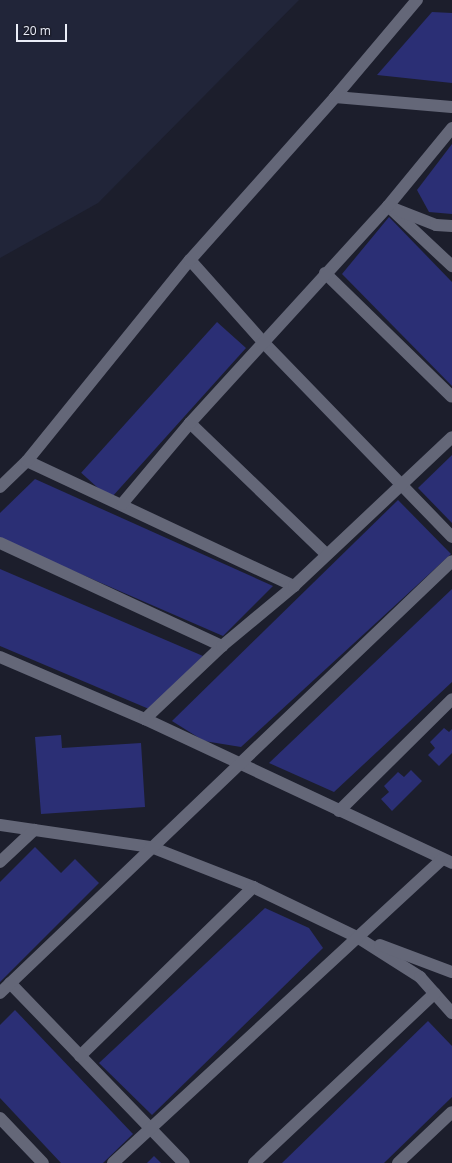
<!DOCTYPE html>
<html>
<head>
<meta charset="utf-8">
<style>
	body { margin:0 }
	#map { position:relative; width:452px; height:1163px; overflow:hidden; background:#1c1e2c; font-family:"Open Sans",sans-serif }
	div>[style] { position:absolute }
	.built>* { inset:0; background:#212539 }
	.building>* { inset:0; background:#2b2f75; transform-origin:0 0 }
	.street>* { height:12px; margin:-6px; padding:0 6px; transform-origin:6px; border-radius:6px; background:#646778 }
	span { translate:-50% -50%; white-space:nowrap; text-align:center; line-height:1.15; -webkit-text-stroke:3px #1c1e2c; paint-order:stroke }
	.scale { position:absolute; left:16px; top:24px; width:51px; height:18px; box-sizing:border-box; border:2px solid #ebeef8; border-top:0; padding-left:5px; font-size:12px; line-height:14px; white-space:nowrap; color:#ebeef8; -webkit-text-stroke:3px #1c1e2c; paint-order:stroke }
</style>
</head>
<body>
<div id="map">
	<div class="built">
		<i style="clip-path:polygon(0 0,299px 0,98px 203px,0 258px)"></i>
	</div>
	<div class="building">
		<i style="clip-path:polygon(432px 12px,452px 13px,452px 83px,377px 75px)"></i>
		<i style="clip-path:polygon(452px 144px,452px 214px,429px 212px,417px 190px)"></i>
		<i style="clip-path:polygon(389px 217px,452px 282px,452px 386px,342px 274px)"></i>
		<i style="left:217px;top:322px;width:39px;height:203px;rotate:42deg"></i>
		<i style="clip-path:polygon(452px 455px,452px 523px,418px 488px)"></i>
		<i style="clip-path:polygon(35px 479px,273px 586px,223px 636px,0 539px,0 513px)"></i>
		<i style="clip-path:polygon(398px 500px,451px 554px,241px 747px,204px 741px,172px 721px)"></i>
		<i style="clip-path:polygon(0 569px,203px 656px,149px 709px,0 646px)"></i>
		<i style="clip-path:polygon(452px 589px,452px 682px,334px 792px,269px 763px)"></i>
		<i style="clip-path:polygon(444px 728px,449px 732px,452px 729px,452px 753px,439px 766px,428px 755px,435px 748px,430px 742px)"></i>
		<i style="clip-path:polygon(61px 735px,62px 748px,141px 743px,145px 807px,41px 814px,35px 737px)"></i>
		<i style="clip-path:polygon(411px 770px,422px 781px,392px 811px,381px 799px,389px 792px,384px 786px,398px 772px,404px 777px)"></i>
		<i style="clip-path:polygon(35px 847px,61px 873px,75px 859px,99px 883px,0 982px,0 882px)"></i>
		<i style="clip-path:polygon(265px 908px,309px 928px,323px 948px,152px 1115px,99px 1063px)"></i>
		<i style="clip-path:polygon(15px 1010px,133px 1134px,103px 1163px,61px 1163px,0 1098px,0 1025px)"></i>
		<i style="clip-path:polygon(428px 1021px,452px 1046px,452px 1097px,384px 1163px,282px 1163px)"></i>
		<i style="clip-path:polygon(154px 1156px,161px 1163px,147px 1163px)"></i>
	</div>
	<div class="street">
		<i style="left:335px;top:97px;width:117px;rotate:4.9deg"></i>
		<i style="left:388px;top:206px;width:88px;rotate:43.2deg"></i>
		<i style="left:395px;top:209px;width:44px;rotate:21.3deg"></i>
		<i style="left:436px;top:225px;width:16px;rotate:4deg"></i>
		<i style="left:190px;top:260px;width:111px;rotate:48.3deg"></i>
		<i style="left:264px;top:343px;width:270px;rotate:45.9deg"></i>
		<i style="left:325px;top:273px;width:177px;rotate:44.3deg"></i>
		<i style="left:190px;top:423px;width:189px;rotate:43.9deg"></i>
		<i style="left:27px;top:461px;width:295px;rotate:25.1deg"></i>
		<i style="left:0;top:487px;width:37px;rotate:-44deg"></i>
		<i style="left:27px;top:461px;width:259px;rotate:-51deg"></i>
		<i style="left:190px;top:260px;width:218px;rotate:-48.3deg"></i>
		<i style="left:335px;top:97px;width:127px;rotate:-49.8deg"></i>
		<i style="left:122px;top:504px;width:106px;rotate:-50deg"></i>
		<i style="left:190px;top:423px;width:294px;rotate:-47.6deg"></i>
		<i style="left:388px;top:206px;width:101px;rotate:-50.6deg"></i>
		<i style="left:0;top:543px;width:245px;rotate:24.9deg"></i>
		<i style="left:0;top:657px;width:158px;rotate:23.2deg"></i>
		<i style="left:145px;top:719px;width:339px;rotate:25.1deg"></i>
		<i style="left:145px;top:719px;width:106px;rotate:-43.5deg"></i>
		<i style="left:222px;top:646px;width:94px;rotate:-39.8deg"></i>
		<i style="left:294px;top:586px;width:217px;rotate:-43.3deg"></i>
		<i style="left:339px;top:811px;width:159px;rotate:-44.7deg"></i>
		<i style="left:0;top:825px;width:153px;rotate:8.3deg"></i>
		<i style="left:151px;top:847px;width:110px;rotate:21.4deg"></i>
		<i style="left:253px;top:887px;width:115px;rotate:25.7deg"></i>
		<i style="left:357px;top:937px;width:75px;rotate:32.4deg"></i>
		<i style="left:420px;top:977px;width:48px;rotate:48.4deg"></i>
		<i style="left:0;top:862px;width:47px;rotate:-43.3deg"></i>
		<i style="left:380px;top:945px;width:77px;rotate:20.6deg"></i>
		<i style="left:10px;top:983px;width:250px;rotate:46deg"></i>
		<i style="left:0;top:993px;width:625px;rotate:-43.7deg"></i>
		<i style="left:80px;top:1056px;width:242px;rotate:-44.3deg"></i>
		<i style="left:0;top:1118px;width:62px;rotate:46.3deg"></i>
		<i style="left:113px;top:1163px;width:448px;rotate:-42.7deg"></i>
		<i style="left:254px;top:1163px;width:248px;rotate:-43.2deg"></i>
		<i style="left:398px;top:1163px;width:74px;rotate:-43.4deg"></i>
	</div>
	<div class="scale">20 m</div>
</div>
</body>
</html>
